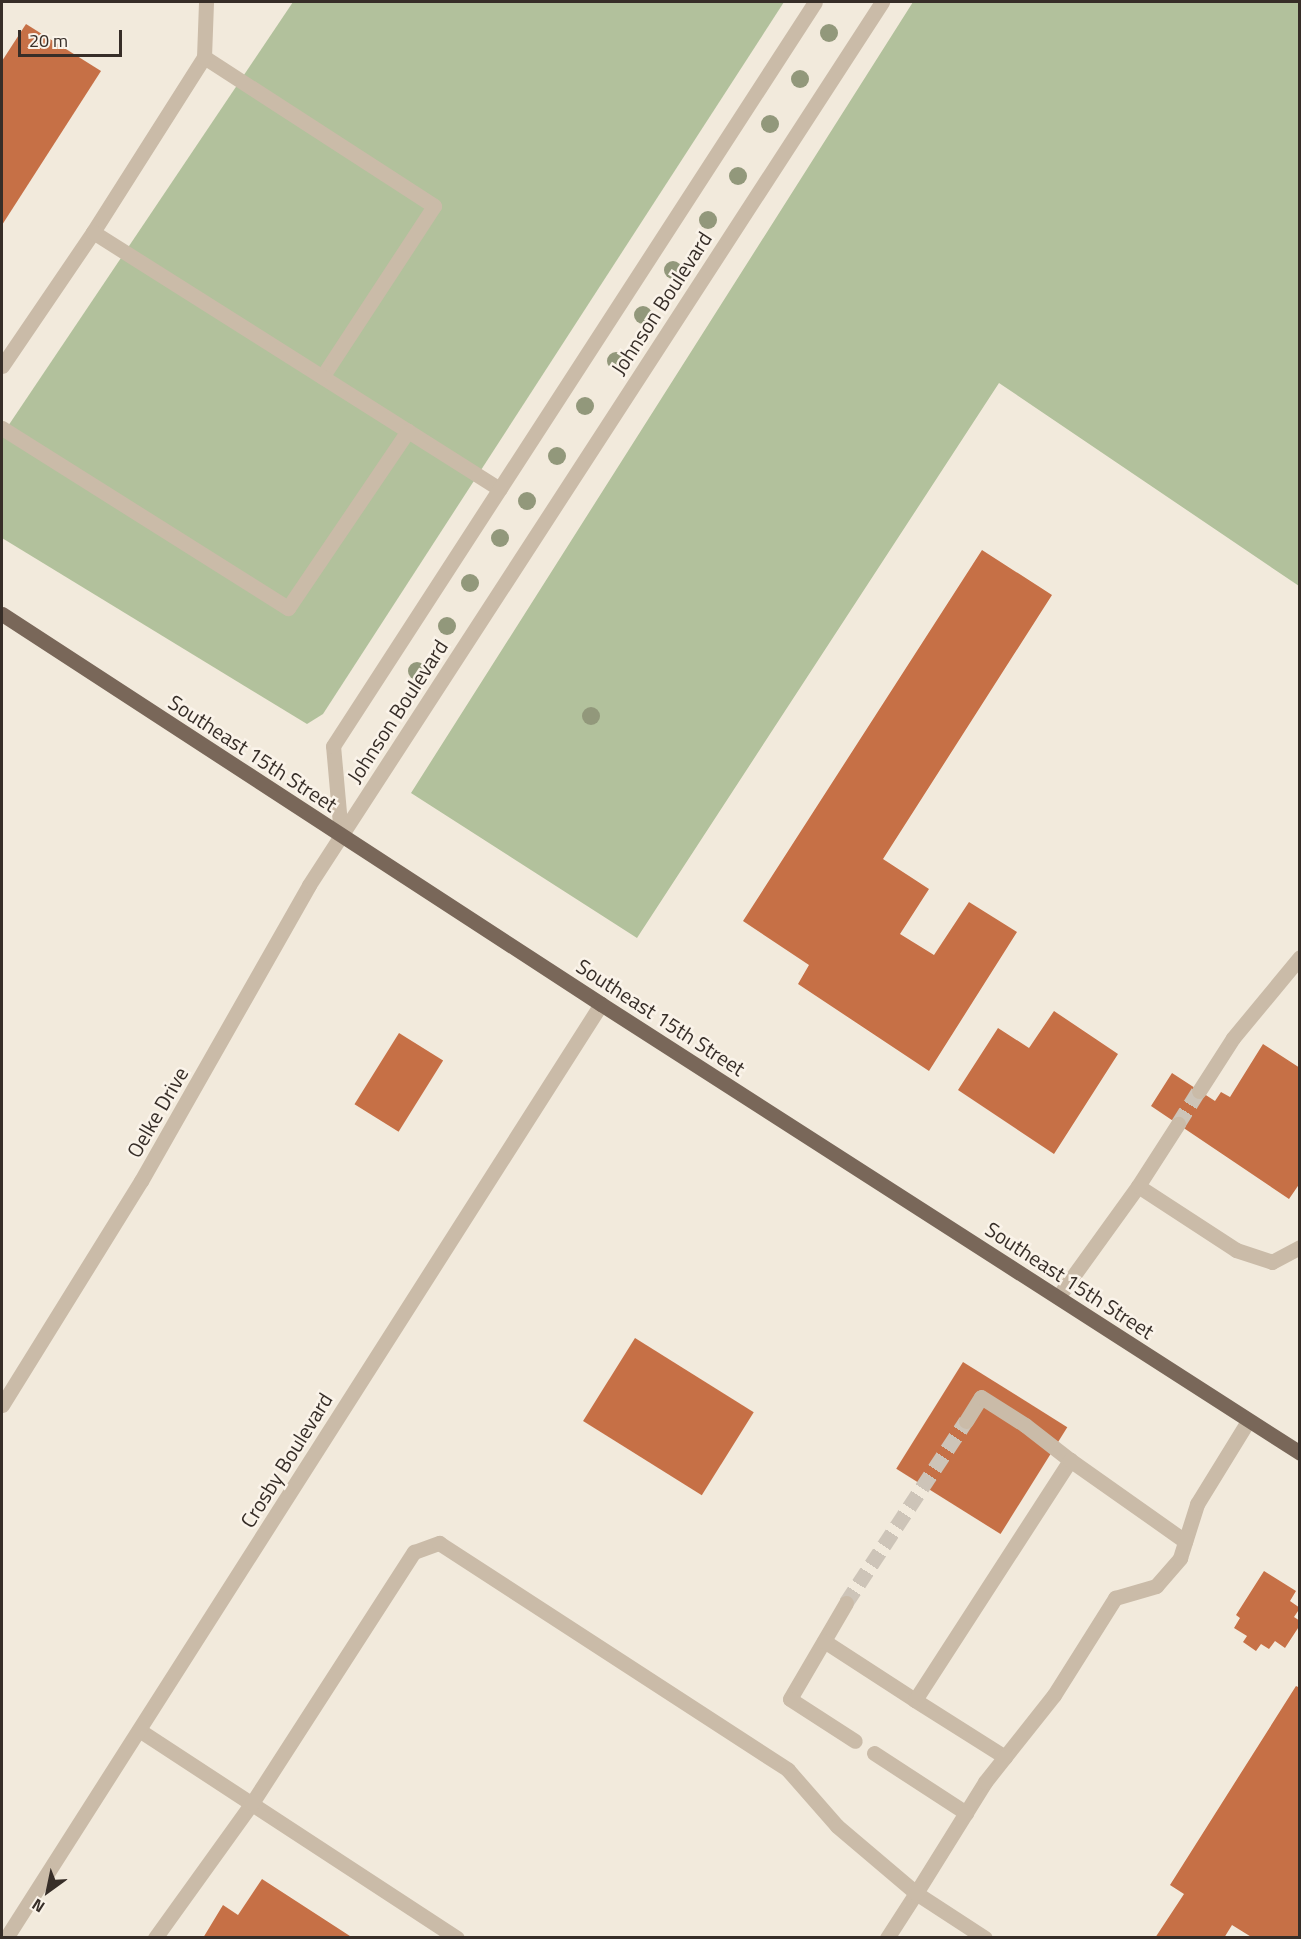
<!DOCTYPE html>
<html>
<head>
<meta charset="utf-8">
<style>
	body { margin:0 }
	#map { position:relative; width:1301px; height:1939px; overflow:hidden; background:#f2eadc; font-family:"Titillium Web",sans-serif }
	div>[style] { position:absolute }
	.green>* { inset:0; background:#b2c19c }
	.building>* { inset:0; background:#c67046; transform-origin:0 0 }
	.minor-tunnel>* { height:15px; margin-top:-7.5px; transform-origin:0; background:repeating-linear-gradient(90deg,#cdc4b8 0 15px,transparent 0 23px) }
	.minor>* { height:15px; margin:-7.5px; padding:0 7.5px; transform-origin:7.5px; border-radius:7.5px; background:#cabba8 }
	.major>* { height:15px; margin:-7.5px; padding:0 7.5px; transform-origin:7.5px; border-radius:7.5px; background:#796759 }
	.trees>* { width:18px; height:18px; margin:-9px; border-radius:50%; background:#92987b }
	span { translate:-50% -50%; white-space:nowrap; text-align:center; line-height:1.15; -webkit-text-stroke:5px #faf3e9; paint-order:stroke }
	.street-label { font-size:21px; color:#372e28 }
	.frame { position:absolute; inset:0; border:3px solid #372e28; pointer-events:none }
	.north { position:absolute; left:18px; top:1861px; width:60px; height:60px; -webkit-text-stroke:4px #faf3e9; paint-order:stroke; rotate:213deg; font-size:16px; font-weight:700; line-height:24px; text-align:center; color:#372e28 }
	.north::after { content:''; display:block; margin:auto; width:21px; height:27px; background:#372e28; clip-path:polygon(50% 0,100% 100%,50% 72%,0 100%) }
	.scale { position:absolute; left:18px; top:30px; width:104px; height:27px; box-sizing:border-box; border:3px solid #372e28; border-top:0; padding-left:8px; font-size:18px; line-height:21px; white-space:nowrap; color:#372e28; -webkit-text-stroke:4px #faf3e9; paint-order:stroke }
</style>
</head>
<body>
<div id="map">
	<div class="green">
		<i style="clip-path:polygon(293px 2px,784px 2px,323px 714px,307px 724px,2px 538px,2px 435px)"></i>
		<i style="clip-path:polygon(913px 2px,1299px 2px,1299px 586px,999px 383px,637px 938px,411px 793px)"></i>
	</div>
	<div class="building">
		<i style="clip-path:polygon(26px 24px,101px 71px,2px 225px,2px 61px)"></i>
		<i style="clip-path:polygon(982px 550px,1052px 595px,883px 859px,929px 889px,900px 934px,934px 955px,969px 902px,1017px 932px,929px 1071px,798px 984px,809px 965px,743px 921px)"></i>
		<i style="clip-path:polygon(1054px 1011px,1118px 1054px,1054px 1154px,958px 1090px,998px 1028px,1029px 1048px)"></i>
		<i style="left:399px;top:1033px;width:52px;height:84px;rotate:32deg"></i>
		<i style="clip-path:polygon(1263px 1044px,1300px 1068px,1300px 1183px,1289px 1199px,1151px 1106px,1172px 1073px,1215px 1101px,1221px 1092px,1230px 1097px)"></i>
		<i style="left:635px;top:1338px;width:140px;height:98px;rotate:32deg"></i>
		<i style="left:963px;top:1362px;width:123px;height:126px;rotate:32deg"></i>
		<i style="clip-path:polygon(1264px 1571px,1296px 1591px,1290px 1601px,1300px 1608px,1294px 1617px,1300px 1621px,1300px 1625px,1285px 1648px,1275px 1641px,1269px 1649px,1261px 1644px,1256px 1651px,1243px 1642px,1247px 1636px,1234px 1628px,1240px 1618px,1236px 1615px)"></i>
		<i style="clip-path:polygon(1296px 1686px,1300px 1688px,1300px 1938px,1253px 1938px,1232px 1925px,1224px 1938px,1155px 1938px,1184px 1894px,1170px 1885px)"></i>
		<i style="clip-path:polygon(262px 1879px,353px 1938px,203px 1938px,223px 1905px,238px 1915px)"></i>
	</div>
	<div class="minor-tunnel">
		<i style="left:1178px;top:1124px;width:39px;rotate:-58deg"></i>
		<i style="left:846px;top:1603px;width:218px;rotate:-56.6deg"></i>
	</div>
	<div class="minor">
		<i style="left:204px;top:57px;width:274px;rotate:32.9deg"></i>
		<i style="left:434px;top:206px;width:204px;rotate:123.2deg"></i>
		<i style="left:93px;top:232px;width:207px;rotate:-57.6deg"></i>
		<i style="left:204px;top:57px;width:55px;rotate:-87.9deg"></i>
		<i style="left:2px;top:366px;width:162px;rotate:-55.8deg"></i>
		<i style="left:93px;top:232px;width:481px;rotate:32.3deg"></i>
		<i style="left:2px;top:428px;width:338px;rotate:32.2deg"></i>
		<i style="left:288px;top:608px;width:214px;rotate:-55.9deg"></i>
		<i style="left:341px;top:835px;width:89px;rotate:-95.1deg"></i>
		<i style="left:333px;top:746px;width:886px;rotate:-57.06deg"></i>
		<i style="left:1199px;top:1091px;width:63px;rotate:-57.3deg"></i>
		<i style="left:1233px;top:1038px;width:105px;rotate:-50.4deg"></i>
		<i style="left:1138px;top:1186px;width:117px;rotate:33.1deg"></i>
		<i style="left:1236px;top:1250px;width:38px;rotate:18deg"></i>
		<i style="left:1272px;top:1262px;width:32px;rotate:-28deg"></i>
		<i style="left:1058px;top:1297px;width:137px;rotate:-54.2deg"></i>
		<i style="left:1138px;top:1186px;width:74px;rotate:-57.2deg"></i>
		<i style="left:2px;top:1405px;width:264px;rotate:-58.2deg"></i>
		<i style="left:141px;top:1181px;width:340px;rotate:-60.4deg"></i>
		<i style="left:309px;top:885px;width:1053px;rotate:-57.02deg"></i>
		<i style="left:966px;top:1421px;width:28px;rotate:-58deg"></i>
		<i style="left:981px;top:1397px;width:52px;rotate:32.5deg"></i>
		<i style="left:1025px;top:1425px;width:57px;rotate:37.9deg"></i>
		<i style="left:846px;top:1603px;width:111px;rotate:120.3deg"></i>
		<i style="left:790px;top:1699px;width:77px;rotate:32.9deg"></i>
		<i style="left:824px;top:1641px;width:108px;rotate:33deg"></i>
		<i style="left:139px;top:1730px;width:380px;rotate:33.2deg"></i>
		<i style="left:874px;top:1753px;width:110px;rotate:33.1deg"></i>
		<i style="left:1005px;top:1757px;width:107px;rotate:-147.7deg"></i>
		<i style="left:915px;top:1700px;width:286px;rotate:-57.1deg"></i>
		<i style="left:1070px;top:1460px;width:141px;rotate:35.2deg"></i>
		<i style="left:6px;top:1938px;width:1107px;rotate:-57.5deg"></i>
		<i style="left:155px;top:1938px;width:166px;rotate:-54.3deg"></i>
		<i style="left:252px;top:1803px;width:299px;rotate:-57.2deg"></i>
		<i style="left:414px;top:1552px;width:27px;rotate:-20deg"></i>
		<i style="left:439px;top:1543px;width:416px;rotate:33deg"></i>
		<i style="left:788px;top:1770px;width:74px;rotate:48.8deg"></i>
		<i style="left:837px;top:1826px;width:104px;rotate:40.3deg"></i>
		<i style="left:916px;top:1893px;width:54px;rotate:122.8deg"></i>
		<i style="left:985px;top:1938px;width:82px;rotate:-146.9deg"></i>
		<i style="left:916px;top:1893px;width:131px;rotate:-58.1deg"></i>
		<i style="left:985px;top:1782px;width:111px;rotate:-51.6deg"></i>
		<i style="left:1054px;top:1695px;width:115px;rotate:-57.8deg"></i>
		<i style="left:1115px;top:1598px;width:43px;rotate:-16.3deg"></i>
		<i style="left:1156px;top:1586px;width:37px;rotate:-49deg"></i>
		<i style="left:1180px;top:1558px;width:57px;rotate:-72.5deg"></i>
		<i style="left:1197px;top:1504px;width:97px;rotate:-58.4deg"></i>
	</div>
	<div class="major">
		<i style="left:2px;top:614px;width:715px;rotate:33.07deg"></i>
		<i style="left:601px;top:1004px;width:831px;rotate:32.71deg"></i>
	</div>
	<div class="trees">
		<i style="left:829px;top:33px"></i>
		<i style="left:800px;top:79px"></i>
		<i style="left:770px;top:124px"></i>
		<i style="left:738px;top:176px"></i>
		<i style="left:708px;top:220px"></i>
		<i style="left:673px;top:270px"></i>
		<i style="left:643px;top:315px"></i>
		<i style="left:616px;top:361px"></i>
		<i style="left:585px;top:406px"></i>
		<i style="left:557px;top:456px"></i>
		<i style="left:527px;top:501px"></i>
		<i style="left:500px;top:538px"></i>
		<i style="left:470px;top:583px"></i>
		<i style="left:447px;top:626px"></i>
		<i style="left:417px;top:671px"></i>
		<i style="left:591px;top:716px"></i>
	</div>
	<div class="street-label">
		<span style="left:661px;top:303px;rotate:-57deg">Johnson Boulevard</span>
		<span style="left:397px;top:711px;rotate:-57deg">Johnson Boulevard</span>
		<span style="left:253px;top:753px;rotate:33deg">Southeast 15th Street</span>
		<span style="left:661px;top:1017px;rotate:33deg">Southeast 15th Street</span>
		<span style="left:157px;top:1112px;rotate:-60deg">Oelke Drive</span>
		<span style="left:1070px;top:1280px;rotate:33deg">Southeast 15th Street</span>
		<span style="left:286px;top:1460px;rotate:-58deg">Crosby Boulevard</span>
	</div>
	<div class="frame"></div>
	<div class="north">N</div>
	<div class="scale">20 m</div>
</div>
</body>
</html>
